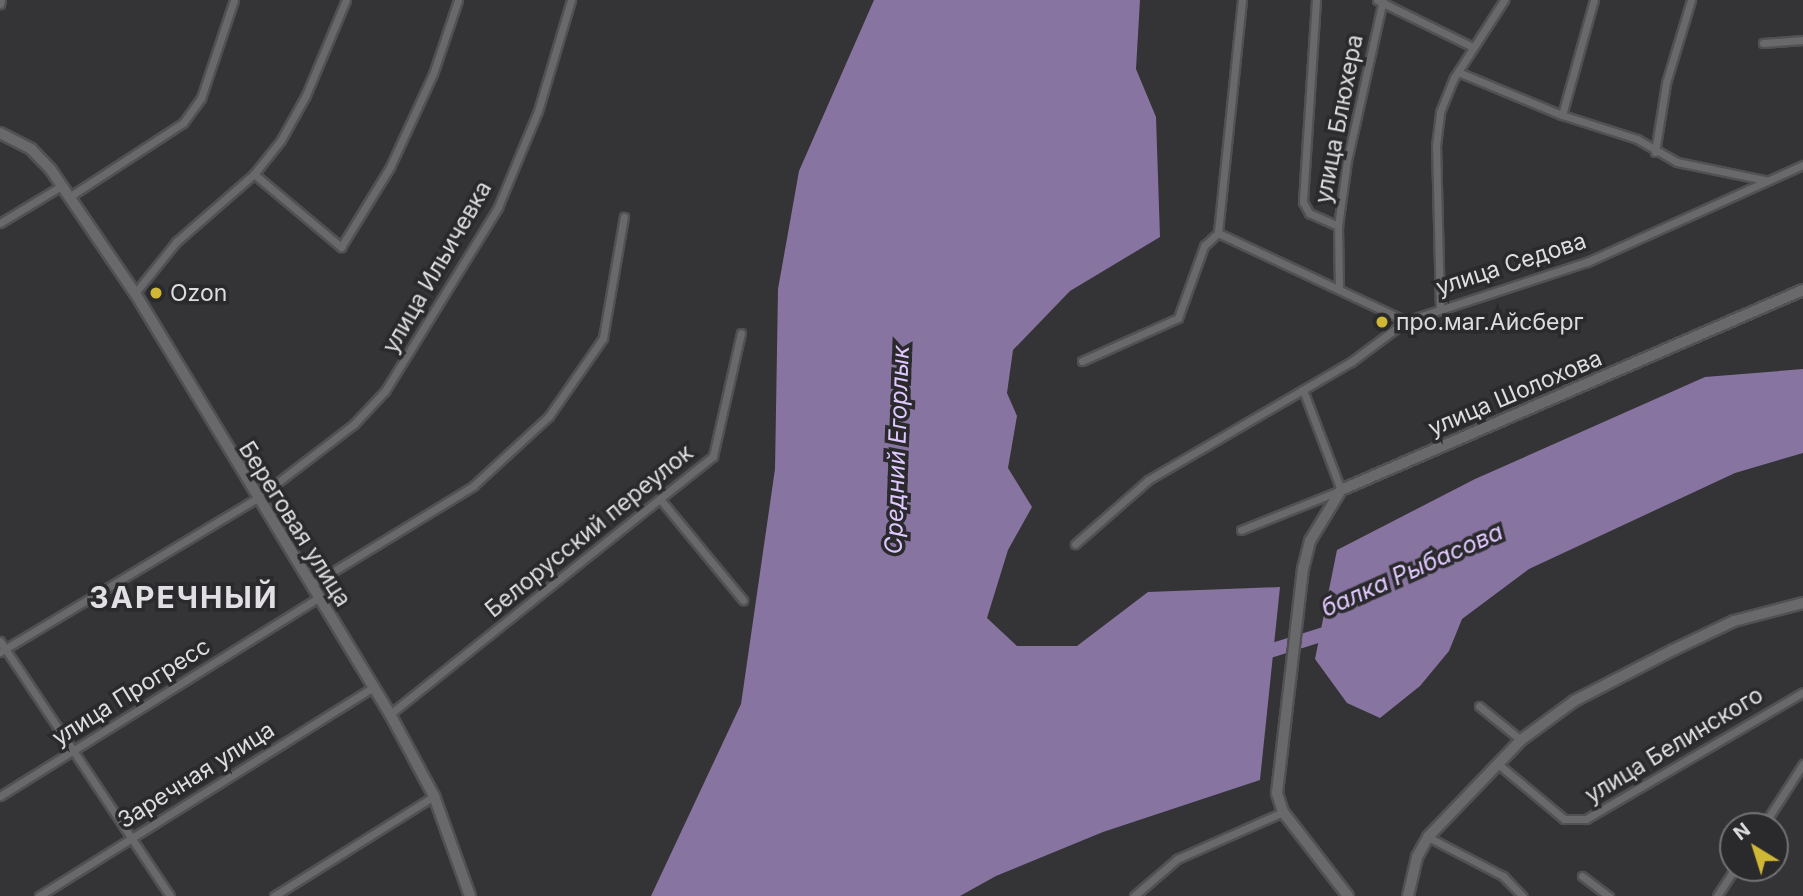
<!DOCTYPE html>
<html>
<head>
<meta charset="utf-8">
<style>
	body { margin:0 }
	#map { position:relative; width:1803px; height:896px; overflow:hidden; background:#343335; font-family:Inter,sans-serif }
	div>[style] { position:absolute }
	.water>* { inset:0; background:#8774a0 }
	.river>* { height:14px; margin:-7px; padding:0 7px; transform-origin:7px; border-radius:7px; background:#8774a0 }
	.roads { filter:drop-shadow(2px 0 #515053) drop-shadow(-2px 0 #515053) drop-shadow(0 2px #515053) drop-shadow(0 -2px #515053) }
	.minor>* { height:7px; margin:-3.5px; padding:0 3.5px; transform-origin:3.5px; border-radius:3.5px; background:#69686b }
	.secondary>* { height:10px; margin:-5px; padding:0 5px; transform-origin:5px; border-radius:5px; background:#69686b }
	.dots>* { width:19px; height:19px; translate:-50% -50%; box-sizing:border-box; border:4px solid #2a292b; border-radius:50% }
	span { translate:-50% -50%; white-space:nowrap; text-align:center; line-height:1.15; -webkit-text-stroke:7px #2a292b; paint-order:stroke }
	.street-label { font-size:23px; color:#dddcde }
	.poi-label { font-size:23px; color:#dddcde }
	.left { translate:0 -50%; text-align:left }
	.water-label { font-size:24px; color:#dfc8ff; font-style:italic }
	.district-label { font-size:30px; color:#e1dfe3; font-weight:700; letter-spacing:2px }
	.north { position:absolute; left:1719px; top:812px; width:70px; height:70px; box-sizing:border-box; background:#2a292b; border:2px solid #727173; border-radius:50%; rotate:322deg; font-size:19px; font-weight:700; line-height:28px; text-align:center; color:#dddcde }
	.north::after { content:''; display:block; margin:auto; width:24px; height:32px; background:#d0b836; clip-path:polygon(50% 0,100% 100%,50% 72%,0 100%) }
</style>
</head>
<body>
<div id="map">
	<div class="water">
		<i style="clip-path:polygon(874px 0,1140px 0,1136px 69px,1156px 117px,1160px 237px,1070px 291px,1013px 350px,1007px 393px,1017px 416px,1008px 468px,1032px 507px,1008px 550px,987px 618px,1017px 646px,1077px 646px,1148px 592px,1280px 587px,1260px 780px,1103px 832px,996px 876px,960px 896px,651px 896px,741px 704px,775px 469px,778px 289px,799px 171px)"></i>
		<i style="clip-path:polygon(1803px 369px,1803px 453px,1735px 473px,1529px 569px,1462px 619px,1449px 651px,1420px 686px,1380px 718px,1347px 703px,1315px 659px,1337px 550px,1475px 479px,1705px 377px)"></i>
	</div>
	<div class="river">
		<i style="left:1257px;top:655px;width:84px;rotate:-17.4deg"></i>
	</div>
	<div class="roads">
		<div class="minor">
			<i style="left:1242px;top:0;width:234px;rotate:95.9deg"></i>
			<i style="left:1218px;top:233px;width:208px;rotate:25.1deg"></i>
			<i style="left:1316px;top:0;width:202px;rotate:93.7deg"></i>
			<i style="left:1303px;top:202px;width:13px;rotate:61deg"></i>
			<i style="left:1309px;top:213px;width:32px;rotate:24deg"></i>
			<i style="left:1377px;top:0;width:107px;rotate:26.1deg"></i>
			<i style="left:0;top:4px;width:4px;rotate:-76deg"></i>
			<i style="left:1763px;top:43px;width:40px;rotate:-4.3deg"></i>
			<i style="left:1458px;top:72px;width:113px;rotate:22.5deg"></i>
			<i style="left:1562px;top:115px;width:79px;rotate:17.7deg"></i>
			<i style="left:1637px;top:139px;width:46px;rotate:29.9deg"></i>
			<i style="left:1677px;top:162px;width:90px;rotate:11.6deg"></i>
			<i style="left:1562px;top:115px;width:119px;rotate:-74.5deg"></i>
			<i style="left:1655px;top:152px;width:70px;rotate:-80.9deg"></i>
			<i style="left:1666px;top:83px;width:87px;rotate:-73.2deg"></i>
			<i style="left:254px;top:174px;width:114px;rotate:40deg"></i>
			<i style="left:341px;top:247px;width:94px;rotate:-58.5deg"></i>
			<i style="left:390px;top:167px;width:102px;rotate:-65.2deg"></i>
			<i style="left:433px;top:74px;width:78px;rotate:-71.3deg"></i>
			<i style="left:69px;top:197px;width:136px;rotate:-33deg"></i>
			<i style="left:183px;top:123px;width:31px;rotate:-54deg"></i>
			<i style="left:201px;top:98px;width:103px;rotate:-71.4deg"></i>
			<i style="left:0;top:223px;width:71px;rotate:-31.2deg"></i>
			<i style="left:1339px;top:289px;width:63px;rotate:-90.9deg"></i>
			<i style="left:1338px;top:226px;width:66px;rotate:-82.1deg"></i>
			<i style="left:1347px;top:161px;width:165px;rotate:-77.4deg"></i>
			<i style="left:135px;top:293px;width:65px;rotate:-51.2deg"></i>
			<i style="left:176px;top:242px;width:103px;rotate:-41.1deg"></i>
			<i style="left:254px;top:174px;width:43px;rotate:-51.5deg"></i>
			<i style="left:281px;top:140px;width:51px;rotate:-60.9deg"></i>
			<i style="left:306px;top:95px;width:103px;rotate:-67.2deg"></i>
			<i style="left:1440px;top:307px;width:161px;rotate:-91.4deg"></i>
			<i style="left:1436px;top:146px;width:34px;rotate:-83deg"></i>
			<i style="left:1440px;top:112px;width:37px;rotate:-68deg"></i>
			<i style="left:1454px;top:78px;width:93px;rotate:-57.3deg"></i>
			<i style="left:1082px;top:361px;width:105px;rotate:-24.1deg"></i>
			<i style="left:1178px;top:318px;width:77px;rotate:-70.1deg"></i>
			<i style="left:1204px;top:246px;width:19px;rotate:-43deg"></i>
			<i style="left:660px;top:499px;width:131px;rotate:50.6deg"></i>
			<i style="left:1241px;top:530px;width:108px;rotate:-21.8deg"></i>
			<i style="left:1341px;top:490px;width:107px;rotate:-110.8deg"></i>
			<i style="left:1075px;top:544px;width:97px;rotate:-41.2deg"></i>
			<i style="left:1148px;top:480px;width:235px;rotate:-30.2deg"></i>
			<i style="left:1351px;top:362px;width:69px;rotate:-36.7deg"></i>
			<i style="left:1406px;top:321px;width:190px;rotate:-18.1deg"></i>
			<i style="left:1587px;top:262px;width:237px;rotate:-24.2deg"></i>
			<i style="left:311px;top:585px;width:190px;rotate:-31.4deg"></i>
			<i style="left:473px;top:486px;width:103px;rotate:-42.6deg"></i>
			<i style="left:549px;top:416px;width:95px;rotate:-55.3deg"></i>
			<i style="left:603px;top:338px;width:123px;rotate:-80.2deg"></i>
			<i style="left:0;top:641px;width:306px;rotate:56.3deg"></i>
			<i style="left:0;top:652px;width:298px;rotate:-30.9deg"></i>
			<i style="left:256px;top:499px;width:123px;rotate:-37.4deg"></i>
			<i style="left:354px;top:424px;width:45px;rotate:-46.8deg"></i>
			<i style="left:385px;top:391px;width:216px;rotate:-58.4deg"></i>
			<i style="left:498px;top:207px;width:104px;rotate:-67.4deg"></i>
			<i style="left:538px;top:111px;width:116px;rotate:-73.4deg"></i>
			<i style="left:1479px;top:706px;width:54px;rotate:39deg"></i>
			<i style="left:390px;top:714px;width:413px;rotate:-38.6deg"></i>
			<i style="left:713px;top:456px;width:126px;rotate:-77.2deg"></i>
			<i style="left:1498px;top:764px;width:86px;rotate:39.8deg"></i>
			<i style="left:1564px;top:819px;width:22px"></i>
			<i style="left:1586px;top:819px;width:251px;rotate:-30.3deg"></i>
			<i style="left:0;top:796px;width:375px;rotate:-31.9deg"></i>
			<i style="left:1763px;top:826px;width:74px;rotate:-57.2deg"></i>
			<i style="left:1428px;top:837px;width:85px;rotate:27.5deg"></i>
			<i style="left:1503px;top:876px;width:28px;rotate:46deg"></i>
			<i style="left:1582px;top:876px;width:34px;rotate:37deg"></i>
			<i style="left:39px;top:896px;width:394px;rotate:-32deg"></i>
			<i style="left:274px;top:896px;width:189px;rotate:-32deg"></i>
			<i style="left:1134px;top:896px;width:57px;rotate:-40.7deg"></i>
			<i style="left:1177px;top:859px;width:116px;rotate:-23.9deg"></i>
			<i style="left:1717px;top:896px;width:33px;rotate:-57deg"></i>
		</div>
		<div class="secondary">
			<i style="left:0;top:133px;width:35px;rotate:27deg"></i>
			<i style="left:31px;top:149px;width:29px;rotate:46deg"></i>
			<i style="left:51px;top:170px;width:149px;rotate:55.7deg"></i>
			<i style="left:135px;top:293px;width:492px;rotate:58.8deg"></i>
			<i style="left:390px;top:714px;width:93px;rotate:61.8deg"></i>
			<i style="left:434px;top:796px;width:106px;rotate:70.2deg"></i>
			<i style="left:1348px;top:896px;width:106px;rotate:-127.7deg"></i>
			<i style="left:1283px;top:812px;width:20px;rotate:-108deg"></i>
			<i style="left:1277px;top:793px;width:226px;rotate:-83.4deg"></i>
			<i style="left:1303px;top:569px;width:29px;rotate:-76deg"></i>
			<i style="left:1310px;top:541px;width:60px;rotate:-58.7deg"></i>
			<i style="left:1341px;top:490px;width:503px;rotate:-23.41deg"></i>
			<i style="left:1408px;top:896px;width:40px;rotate:-77deg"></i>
			<i style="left:1417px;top:857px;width:23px;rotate:-61deg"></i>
			<i style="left:1428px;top:837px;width:134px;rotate:-46.2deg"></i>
			<i style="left:1521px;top:740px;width:66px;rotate:-36.3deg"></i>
			<i style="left:1574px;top:701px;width:111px;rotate:-27.3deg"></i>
			<i style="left:1673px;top:650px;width:68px;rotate:-25.4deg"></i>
			<i style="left:1734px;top:621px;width:71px;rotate:-14.6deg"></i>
		</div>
	</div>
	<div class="dots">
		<i style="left:156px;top:293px;background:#d0b836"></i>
		<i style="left:1382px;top:322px;background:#d0b836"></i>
	</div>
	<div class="street-label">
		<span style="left:1339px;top:119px;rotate:-79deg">улица Блюхера</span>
		<span style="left:1511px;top:264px;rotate:-18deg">улица Седова</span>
		<span style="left:437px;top:267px;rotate:-60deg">улица Ильичевка</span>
		<span style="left:1515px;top:393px;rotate:-23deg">улица Шолохова</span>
		<span style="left:295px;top:524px;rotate:58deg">Береговая улица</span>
		<span style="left:589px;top:531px;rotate:-39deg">Белорусский переулок</span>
		<span style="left:131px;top:692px;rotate:-32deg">улица Прогресс</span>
		<span style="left:1674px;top:745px;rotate:-31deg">улица Белинского</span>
		<span style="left:196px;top:775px;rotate:-32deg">Заречная улица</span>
	</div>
	<div class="poi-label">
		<span class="left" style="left:170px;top:293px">Ozon</span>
		<span class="left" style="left:1396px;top:322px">про.маг.Айсберг</span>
	</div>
	<div class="water-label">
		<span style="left:897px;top:450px;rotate:-88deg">Средний Егорлык</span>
		<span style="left:1412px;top:570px;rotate:-24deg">балка Рыбасова</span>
	</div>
	<div class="district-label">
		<span style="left:184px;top:597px">ЗАРЕЧНЫЙ</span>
	</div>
	<div class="north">N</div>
</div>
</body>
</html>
